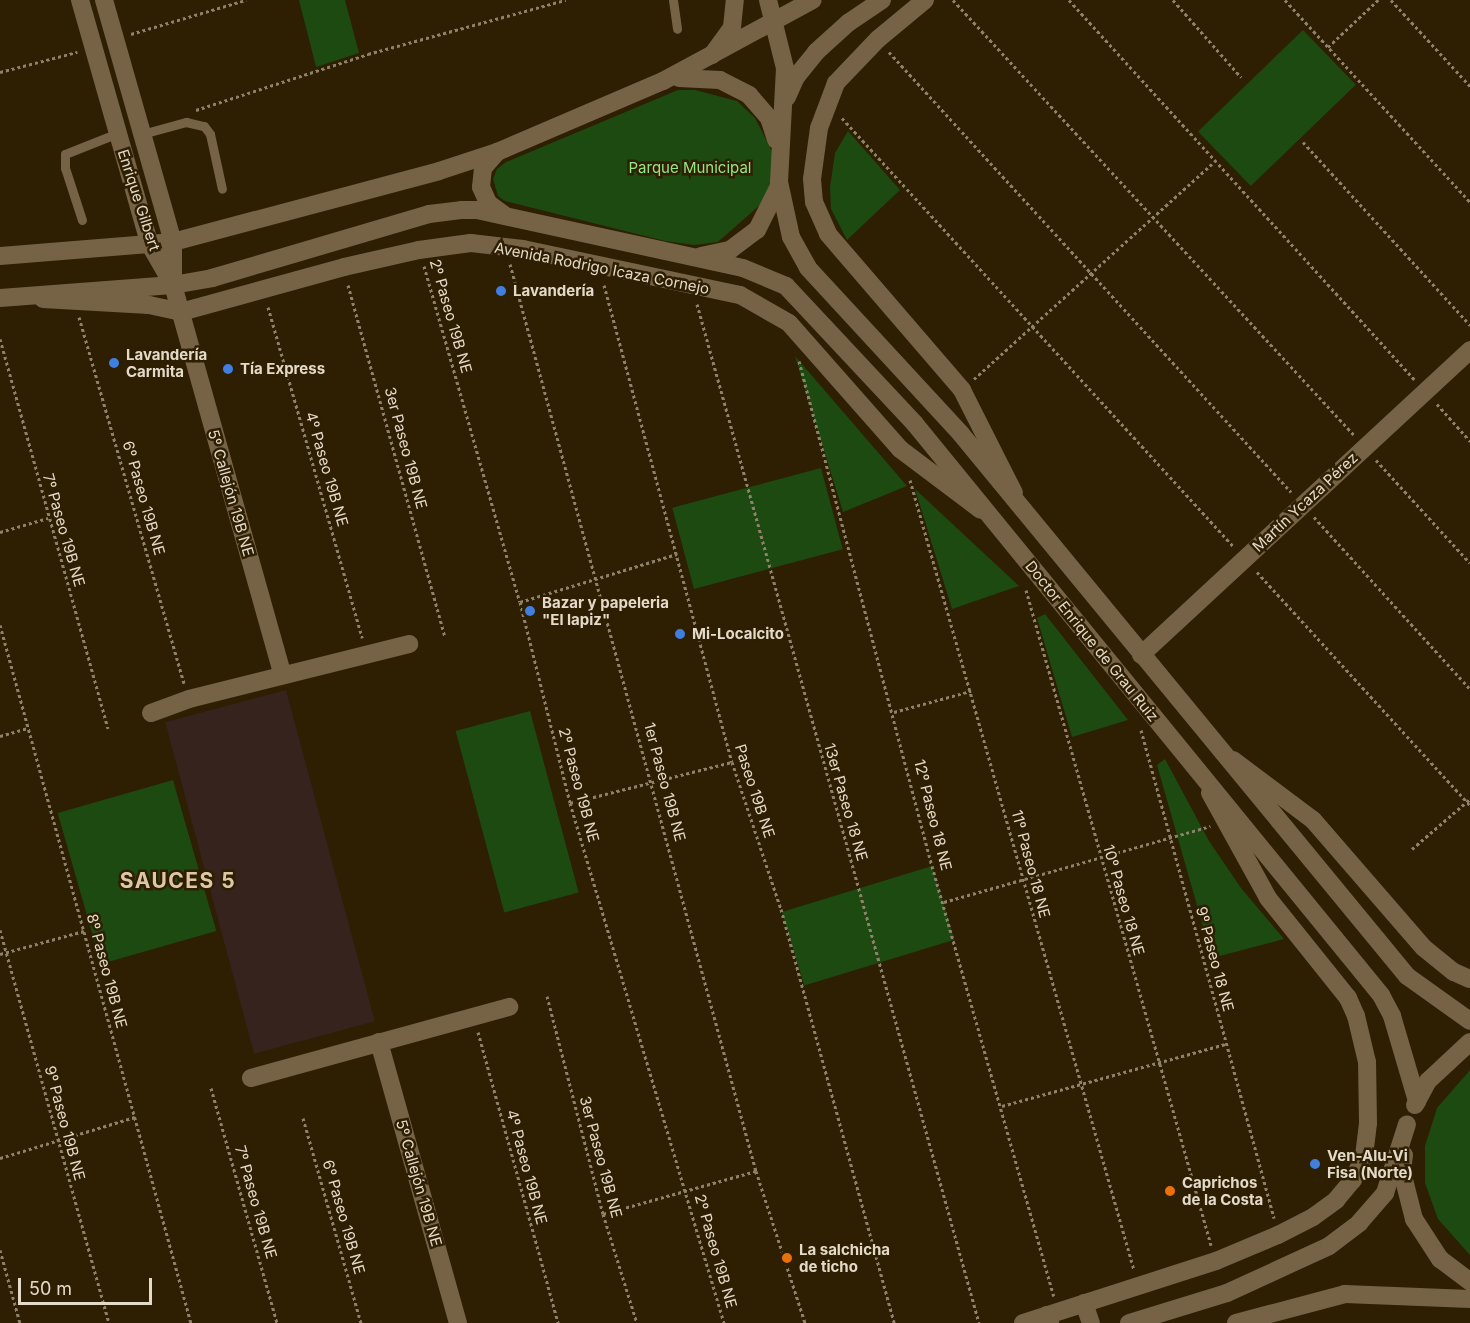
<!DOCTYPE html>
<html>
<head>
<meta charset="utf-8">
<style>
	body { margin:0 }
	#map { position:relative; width:1470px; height:1323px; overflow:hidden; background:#2e1e02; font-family:Inter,sans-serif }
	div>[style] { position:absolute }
	.education>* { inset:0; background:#36231e; transform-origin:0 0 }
	.green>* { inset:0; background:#1d4a11; transform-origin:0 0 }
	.path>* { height:3px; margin-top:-1.5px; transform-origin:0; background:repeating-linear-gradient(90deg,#8e826c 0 3px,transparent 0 6px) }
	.lane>* { height:9px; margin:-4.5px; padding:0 4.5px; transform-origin:4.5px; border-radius:4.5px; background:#766346 }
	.street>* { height:18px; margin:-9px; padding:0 9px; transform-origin:9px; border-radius:9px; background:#766346 }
	.secondary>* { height:18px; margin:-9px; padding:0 9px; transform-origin:9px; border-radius:9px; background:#766346 }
	.dots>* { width:16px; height:16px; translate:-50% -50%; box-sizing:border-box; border:3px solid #2e1e02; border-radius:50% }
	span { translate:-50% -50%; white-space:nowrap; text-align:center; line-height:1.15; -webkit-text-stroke:5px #2e1e02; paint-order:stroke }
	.park-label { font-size:15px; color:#94e881 }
	.street-label { font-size:15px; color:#e4daca }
	.poi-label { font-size:15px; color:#e4daca; font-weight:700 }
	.left { translate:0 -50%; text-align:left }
	.district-label { font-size:21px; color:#dcc8a7; font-weight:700; letter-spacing:1.5px }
	.scale { position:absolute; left:18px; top:1278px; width:134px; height:27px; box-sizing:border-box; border:3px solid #e4daca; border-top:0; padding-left:8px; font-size:18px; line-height:21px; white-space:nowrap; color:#e4daca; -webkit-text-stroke:4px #2e1e02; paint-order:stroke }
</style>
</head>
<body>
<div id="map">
	<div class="education">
		<i style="left:286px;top:690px;width:343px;height:125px;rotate:75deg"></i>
	</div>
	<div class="green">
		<i style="clip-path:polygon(299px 0,345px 0,359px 53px,316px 67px)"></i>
		<i style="left:1303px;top:30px;width:76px;height:146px;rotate:46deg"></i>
		<i style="clip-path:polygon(678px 90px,695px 90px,737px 101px,755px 118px,773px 153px,773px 180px,761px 204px,718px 242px,694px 245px,665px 241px,505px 201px,498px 196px,493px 179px,497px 169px,506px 162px)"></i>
		<i style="clip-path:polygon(848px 131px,900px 190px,847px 240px,831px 209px,830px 187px,835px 153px)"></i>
		<i style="clip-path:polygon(795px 356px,907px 486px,843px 512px)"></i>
		<i style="left:821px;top:468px;width:84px;height:154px;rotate:75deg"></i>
		<i style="clip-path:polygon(915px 489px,1019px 586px,952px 609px)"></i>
		<i style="clip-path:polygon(1045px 614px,1128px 720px,1072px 737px,1037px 618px)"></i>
		<i style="left:530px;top:711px;width:188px;height:77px;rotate:75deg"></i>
		<i style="clip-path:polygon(1165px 759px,1209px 841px,1241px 888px,1284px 939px,1212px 958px,1157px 765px)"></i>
		<i style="left:173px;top:780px;width:157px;height:120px;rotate:74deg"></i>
		<i style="left:932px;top:866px;width:77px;height:157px;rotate:73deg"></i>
		<i style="clip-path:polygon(1470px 1070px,1470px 1255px,1438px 1219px,1425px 1183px,1425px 1146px,1437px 1108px)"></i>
	</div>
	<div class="path">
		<i style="left:953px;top:0;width:592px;rotate:47.33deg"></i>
		<i style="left:1069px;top:0;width:513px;rotate:47.69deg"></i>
		<i style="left:1173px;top:0;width:103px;rotate:48.6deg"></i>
		<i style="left:1285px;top:0;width:274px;rotate:47.5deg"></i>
		<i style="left:1391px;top:0;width:117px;rotate:47.4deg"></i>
		<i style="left:131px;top:34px;width:120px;rotate:-16.5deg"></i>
		<i style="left:1328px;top:47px;width:69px;rotate:-43.2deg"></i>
		<i style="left:889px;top:52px;width:596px;rotate:47.58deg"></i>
		<i style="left:0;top:72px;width:80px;rotate:-14.6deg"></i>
		<i style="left:196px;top:110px;width:181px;rotate:-18deg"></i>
		<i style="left:368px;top:54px;width:205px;rotate:-15.3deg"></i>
		<i style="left:842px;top:118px;width:581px;rotate:47.58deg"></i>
		<i style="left:1303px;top:142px;width:248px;rotate:47.6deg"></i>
		<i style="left:510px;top:264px;width:940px;rotate:74.83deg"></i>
		<i style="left:756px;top:1171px;width:160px;rotate:72.1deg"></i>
		<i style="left:424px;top:266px;width:349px;rotate:74.1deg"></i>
		<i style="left:520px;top:602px;width:207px;rotate:76deg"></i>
		<i style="left:570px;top:803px;width:542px;rotate:73.5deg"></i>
		<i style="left:348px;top:285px;width:364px;rotate:74.6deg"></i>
		<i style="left:604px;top:285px;width:494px;rotate:75deg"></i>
		<i style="left:732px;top:762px;width:155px;rotate:71.6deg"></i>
		<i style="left:781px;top:909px;width:429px;rotate:74.7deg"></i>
		<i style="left:697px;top:304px;width:1057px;rotate:74.53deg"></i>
		<i style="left:268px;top:307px;width:344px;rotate:74.1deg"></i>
		<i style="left:79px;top:317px;width:381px;rotate:74deg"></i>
		<i style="left:0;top:339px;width:404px;rotate:74.5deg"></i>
		<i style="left:799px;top:361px;width:522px;rotate:75.25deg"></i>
		<i style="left:932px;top:866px;width:447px;rotate:74.2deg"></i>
		<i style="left:974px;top:379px;width:326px;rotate:-42.1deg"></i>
		<i style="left:1437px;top:404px;width:50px;rotate:48.3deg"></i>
		<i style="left:1376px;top:460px;width:139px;rotate:47.6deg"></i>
		<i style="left:910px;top:480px;width:821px;rotate:74.17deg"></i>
		<i style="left:1314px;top:517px;width:232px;rotate:47.8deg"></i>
		<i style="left:0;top:532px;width:50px;rotate:-16.3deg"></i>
		<i style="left:1257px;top:572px;width:316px;rotate:47.6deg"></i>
		<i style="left:1026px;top:590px;width:681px;rotate:74.23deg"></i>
		<i style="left:520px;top:602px;width:164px;rotate:-17deg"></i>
		<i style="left:0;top:625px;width:724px;rotate:74.7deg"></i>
		<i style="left:894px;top:712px;width:80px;rotate:-15.3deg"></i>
		<i style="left:1141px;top:730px;width:506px;rotate:74.75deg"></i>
		<i style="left:0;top:736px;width:29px;rotate:-16deg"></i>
		<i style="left:570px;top:803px;width:167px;rotate:-14.2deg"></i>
		<i style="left:1412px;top:849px;width:77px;rotate:-40.8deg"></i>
		<i style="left:944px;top:902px;width:277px;rotate:-15.9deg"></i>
		<i style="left:0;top:930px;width:408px;rotate:74.5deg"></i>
		<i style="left:0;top:954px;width:87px;rotate:-15.3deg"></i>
		<i style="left:547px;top:996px;width:225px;rotate:75.6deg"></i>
		<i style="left:603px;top:1214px;width:114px;rotate:72.7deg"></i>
		<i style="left:478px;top:1032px;width:302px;rotate:74.6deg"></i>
		<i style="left:211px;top:1088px;width:244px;rotate:74.3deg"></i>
		<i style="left:1002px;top:1106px;width:232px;rotate:-15.5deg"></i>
		<i style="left:303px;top:1118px;width:213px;rotate:74.2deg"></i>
		<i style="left:0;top:1158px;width:141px;rotate:-16.9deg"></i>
		<i style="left:603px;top:1214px;width:159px;rotate:-15.7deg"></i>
		<i style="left:0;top:1250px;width:76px;rotate:74.7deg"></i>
	</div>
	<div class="lane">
		<i style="left:673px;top:0;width:29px;rotate:82deg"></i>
		<i style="left:142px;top:134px;width:46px;rotate:-15.3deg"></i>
		<i style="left:186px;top:122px;width:18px;rotate:13deg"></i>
		<i style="left:204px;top:126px;width:10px;rotate:53deg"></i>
		<i style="left:210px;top:134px;width:56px;rotate:77.7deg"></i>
		<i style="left:82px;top:220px;width:55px;rotate:-108.1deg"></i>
		<i style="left:65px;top:168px;width:14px;rotate:-90deg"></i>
		<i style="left:65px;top:154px;width:57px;rotate:-21.6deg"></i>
	</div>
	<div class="street">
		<i style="left:925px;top:0;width:61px;rotate:140.3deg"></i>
		<i style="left:878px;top:39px;width:61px;rotate:133.7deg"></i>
		<i style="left:836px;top:83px;width:48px;rotate:110.7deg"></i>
		<i style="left:819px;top:128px;width:51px;rotate:97.8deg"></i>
		<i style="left:812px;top:179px;width:23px;rotate:85deg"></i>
		<i style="left:814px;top:202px;width:35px;rotate:66deg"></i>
		<i style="left:828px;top:234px;width:206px;rotate:49.3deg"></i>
		<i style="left:962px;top:390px;width:115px;rotate:63.2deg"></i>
		<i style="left:173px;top:285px;width:404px;rotate:74.3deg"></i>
		<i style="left:43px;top:299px;width:106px;rotate:3.2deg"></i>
		<i style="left:149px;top:305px;width:33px;rotate:12deg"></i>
		<i style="left:181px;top:312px;width:169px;rotate:-15.4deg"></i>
		<i style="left:344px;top:267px;width:77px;rotate:-12.8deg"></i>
		<i style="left:419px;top:250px;width:52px;rotate:-7.7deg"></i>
		<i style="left:471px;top:243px;width:52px;rotate:6.6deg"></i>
		<i style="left:523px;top:249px;width:222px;rotate:12deg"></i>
		<i style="left:740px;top:295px;width:56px;rotate:29.7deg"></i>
		<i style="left:789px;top:323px;width:168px;rotate:48.6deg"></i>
		<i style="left:900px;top:449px;width:101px;rotate:37deg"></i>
		<i style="left:1141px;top:655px;width:449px;rotate:-42.8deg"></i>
		<i style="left:151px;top:713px;width:40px;rotate:-20.2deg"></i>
		<i style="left:189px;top:699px;width:227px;rotate:-14deg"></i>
		<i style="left:1233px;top:760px;width:100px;rotate:36.9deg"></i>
		<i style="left:1313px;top:820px;width:169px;rotate:49.1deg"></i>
		<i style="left:1424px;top:948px;width:38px;rotate:39deg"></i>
		<i style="left:1454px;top:972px;width:17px;rotate:24deg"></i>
		<i style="left:379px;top:1042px;width:292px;rotate:74.3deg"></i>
		<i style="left:251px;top:1078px;width:268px;rotate:-15.4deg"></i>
		<i style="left:1023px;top:1323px;width:203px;rotate:-17.8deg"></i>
		<i style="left:1216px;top:1261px;width:67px;rotate:-22.8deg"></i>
		<i style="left:1278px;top:1235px;width:39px;rotate:-27deg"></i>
		<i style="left:1313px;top:1217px;width:29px;rotate:-36deg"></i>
		<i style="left:1336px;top:1200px;width:26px;rotate:-50deg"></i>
		<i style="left:1353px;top:1180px;width:26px;rotate:-65deg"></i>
		<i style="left:1364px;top:1156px;width:33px;rotate:-83deg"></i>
		<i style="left:1368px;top:1123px;width:61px;rotate:-90.9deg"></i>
		<i style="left:1367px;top:1062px;width:47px;rotate:-103.4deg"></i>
		<i style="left:1356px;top:1016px;width:20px;rotate:-114deg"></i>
		<i style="left:1348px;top:998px;width:128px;rotate:-128.7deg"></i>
		<i style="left:1268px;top:898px;width:120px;rotate:-118.9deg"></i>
	</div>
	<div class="secondary">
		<i style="left:80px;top:0;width:255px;rotate:74.1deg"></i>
		<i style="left:150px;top:245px;width:46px;rotate:60.1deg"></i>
		<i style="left:104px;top:0;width:252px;rotate:74.1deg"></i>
		<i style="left:173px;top:242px;width:42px;rotate:90deg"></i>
		<i style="left:768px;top:0;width:70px;rotate:76deg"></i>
		<i style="left:785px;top:68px;width:114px;rotate:93deg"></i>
		<i style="left:779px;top:182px;width:56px;rotate:77.7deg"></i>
		<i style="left:791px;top:237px;width:35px;rotate:61deg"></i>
		<i style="left:808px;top:268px;width:226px;rotate:47.3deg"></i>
		<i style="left:961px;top:434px;width:702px;rotate:50.55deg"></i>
		<i style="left:1407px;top:976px;width:77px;rotate:35.5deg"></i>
		<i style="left:712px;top:55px;width:34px;rotate:-54deg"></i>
		<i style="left:732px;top:27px;width:27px;rotate:-84deg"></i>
		<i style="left:679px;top:78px;width:41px;rotate:2.8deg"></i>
		<i style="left:720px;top:80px;width:33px;rotate:27deg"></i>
		<i style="left:749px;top:95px;width:30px;rotate:49deg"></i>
		<i style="left:769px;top:118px;width:23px;rotate:72deg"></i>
		<i style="left:787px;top:97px;width:22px;rotate:-66deg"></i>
		<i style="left:796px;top:77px;width:32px;rotate:-51deg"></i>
		<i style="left:816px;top:52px;width:43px;rotate:-42.2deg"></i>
		<i style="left:848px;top:23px;width:41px;rotate:-34.1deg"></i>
		<i style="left:497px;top:152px;width:21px;rotate:131deg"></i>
		<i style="left:483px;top:168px;width:19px;rotate:96deg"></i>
		<i style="left:481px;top:187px;width:17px;rotate:66deg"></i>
		<i style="left:488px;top:203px;width:19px;rotate:36deg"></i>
		<i style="left:0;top:256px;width:174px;rotate:-4.6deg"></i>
		<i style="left:173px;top:242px;width:275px;rotate:-14.9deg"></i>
		<i style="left:439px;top:171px;width:61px;rotate:-18.1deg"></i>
		<i style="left:497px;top:152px;width:181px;rotate:-23.2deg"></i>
		<i style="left:663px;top:81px;width:170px;rotate:-28.4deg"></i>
		<i style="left:701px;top:256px;width:30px;rotate:-12deg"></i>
		<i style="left:730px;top:250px;width:34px;rotate:-37deg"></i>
		<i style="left:757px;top:230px;width:47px;rotate:-63.4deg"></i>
		<i style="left:0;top:298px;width:173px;rotate:-4.3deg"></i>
		<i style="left:173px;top:285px;width:40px;rotate:-10deg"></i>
		<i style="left:212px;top:278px;width:226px;rotate:-16.4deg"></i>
		<i style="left:429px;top:214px;width:32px;rotate:-7deg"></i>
		<i style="left:461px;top:210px;width:16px"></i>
		<i style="left:477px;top:210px;width:272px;rotate:12.3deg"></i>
		<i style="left:743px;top:268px;width:47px;rotate:22.7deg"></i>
		<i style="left:786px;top:286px;width:189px;rotate:46.9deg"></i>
		<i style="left:915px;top:424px;width:737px;rotate:50.78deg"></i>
		<i style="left:1381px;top:995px;width:24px;rotate:62deg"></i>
		<i style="left:1392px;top:1016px;width:89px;rotate:73.6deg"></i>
		<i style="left:1415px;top:1105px;width:27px;rotate:-62deg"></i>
		<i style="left:1428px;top:1081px;width:57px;rotate:-42.9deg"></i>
		<i style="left:1404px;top:1155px;width:17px;rotate:97deg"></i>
		<i style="left:1402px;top:1172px;width:49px;rotate:75.7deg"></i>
		<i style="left:1414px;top:1219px;width:48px;rotate:57deg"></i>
		<i style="left:1440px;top:1259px;width:38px;rotate:37deg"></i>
		<i style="left:1084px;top:1303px;width:21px;rotate:71deg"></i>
		<i style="left:1047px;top:1315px;width:9px;rotate:69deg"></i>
		<i style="left:1129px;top:1323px;width:102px;rotate:-17deg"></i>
		<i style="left:1227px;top:1293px;width:112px;rotate:-24.7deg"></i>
		<i style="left:1329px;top:1246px;width:38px;rotate:-37deg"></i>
		<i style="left:1359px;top:1223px;width:40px;rotate:-49deg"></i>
		<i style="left:1385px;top:1193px;width:72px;rotate:-72.3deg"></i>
		<i style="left:1236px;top:1323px;width:113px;rotate:-14.9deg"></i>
		<i style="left:1345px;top:1294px;width:125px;rotate:2.3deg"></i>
	</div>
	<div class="dots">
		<i style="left:501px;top:291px;background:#3f7fe0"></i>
		<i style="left:114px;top:363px;background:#3f7fe0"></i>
		<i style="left:228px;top:369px;background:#3f7fe0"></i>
		<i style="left:530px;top:611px;background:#3f7fe0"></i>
		<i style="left:680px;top:634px;background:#3f7fe0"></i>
		<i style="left:1315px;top:1164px;background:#3f7fe0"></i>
		<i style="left:1170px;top:1191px;background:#e8710a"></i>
		<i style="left:787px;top:1258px;background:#e8710a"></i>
	</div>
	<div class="park-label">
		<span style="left:690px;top:168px">Parque Municipal</span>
	</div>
	<div class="street-label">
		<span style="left:139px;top:200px;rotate:72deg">Enrique Gilbert</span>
		<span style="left:602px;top:268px;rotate:11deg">Avenida Rodrigo Icaza Cornejo</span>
		<span style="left:451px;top:316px;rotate:74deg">2º Paseo 19B NE</span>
		<span style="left:406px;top:448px;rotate:75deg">3er Paseo 19B NE</span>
		<span style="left:327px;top:469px;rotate:74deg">4º Paseo 19B NE</span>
		<span style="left:231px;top:493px;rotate:74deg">5º Callejón 19B NE</span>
		<span style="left:144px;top:498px;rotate:74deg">6º Paseo 19B NE</span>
		<span style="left:1305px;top:502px;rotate:-43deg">Martín Ycaza Pérez</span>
		<span style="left:64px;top:530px;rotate:74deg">7º Paseo 19B NE</span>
		<span style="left:1092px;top:641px;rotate:51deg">Doctor Enrique de Grau Ruiz</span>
		<span style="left:665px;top:782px;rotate:75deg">1er Paseo 19B NE</span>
		<span style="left:579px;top:785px;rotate:75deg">2º Paseo 19B NE</span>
		<span style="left:755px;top:791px;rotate:72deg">Paseo 19B NE</span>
		<span style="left:846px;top:802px;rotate:74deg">13er Paseo 18 NE</span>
		<span style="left:933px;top:815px;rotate:76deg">12º Paseo 18 NE</span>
		<span style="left:1031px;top:864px;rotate:75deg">11º Paseo 18 NE</span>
		<span style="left:1124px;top:900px;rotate:74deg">10º Paseo 18 NE</span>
		<span style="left:1215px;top:959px;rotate:75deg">9º Paseo 18 NE</span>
		<span style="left:107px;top:971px;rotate:75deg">8º Paseo 19B NE</span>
		<span style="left:65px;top:1123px;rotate:75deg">9º Paseo 19B NE</span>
		<span style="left:601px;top:1157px;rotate:75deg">3er Paseo 19B NE</span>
		<span style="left:527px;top:1167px;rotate:75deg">4º Paseo 19B NE</span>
		<span style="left:419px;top:1183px;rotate:74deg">5º Callejón 19B NE</span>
		<span style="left:256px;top:1202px;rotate:74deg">7º Paseo 19B NE</span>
		<span style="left:344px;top:1217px;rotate:74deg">6º Paseo 19B NE</span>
		<span style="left:716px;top:1251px;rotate:74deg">2º Paseo 19B NE</span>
	</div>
	<div class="poi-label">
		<span class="left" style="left:513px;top:291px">Lavandería</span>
		<span class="left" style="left:126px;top:363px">Lavandería<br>Carmita</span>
		<span class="left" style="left:240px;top:369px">Tía Express</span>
		<span class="left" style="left:542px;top:611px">Bazar y papeleria<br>"El lapiz"</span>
		<span class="left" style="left:692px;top:634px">Mi-Localcito</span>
		<span class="left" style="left:1327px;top:1164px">Ven-Alu-Vi<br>Fisa (Norte)</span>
		<span class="left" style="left:1182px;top:1191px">Caprichos<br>de la Costa</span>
		<span class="left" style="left:799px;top:1258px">La salchicha<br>de ticho</span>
	</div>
	<div class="district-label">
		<span style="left:178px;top:881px">SAUCES 5</span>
	</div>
	<div class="scale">50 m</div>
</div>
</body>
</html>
